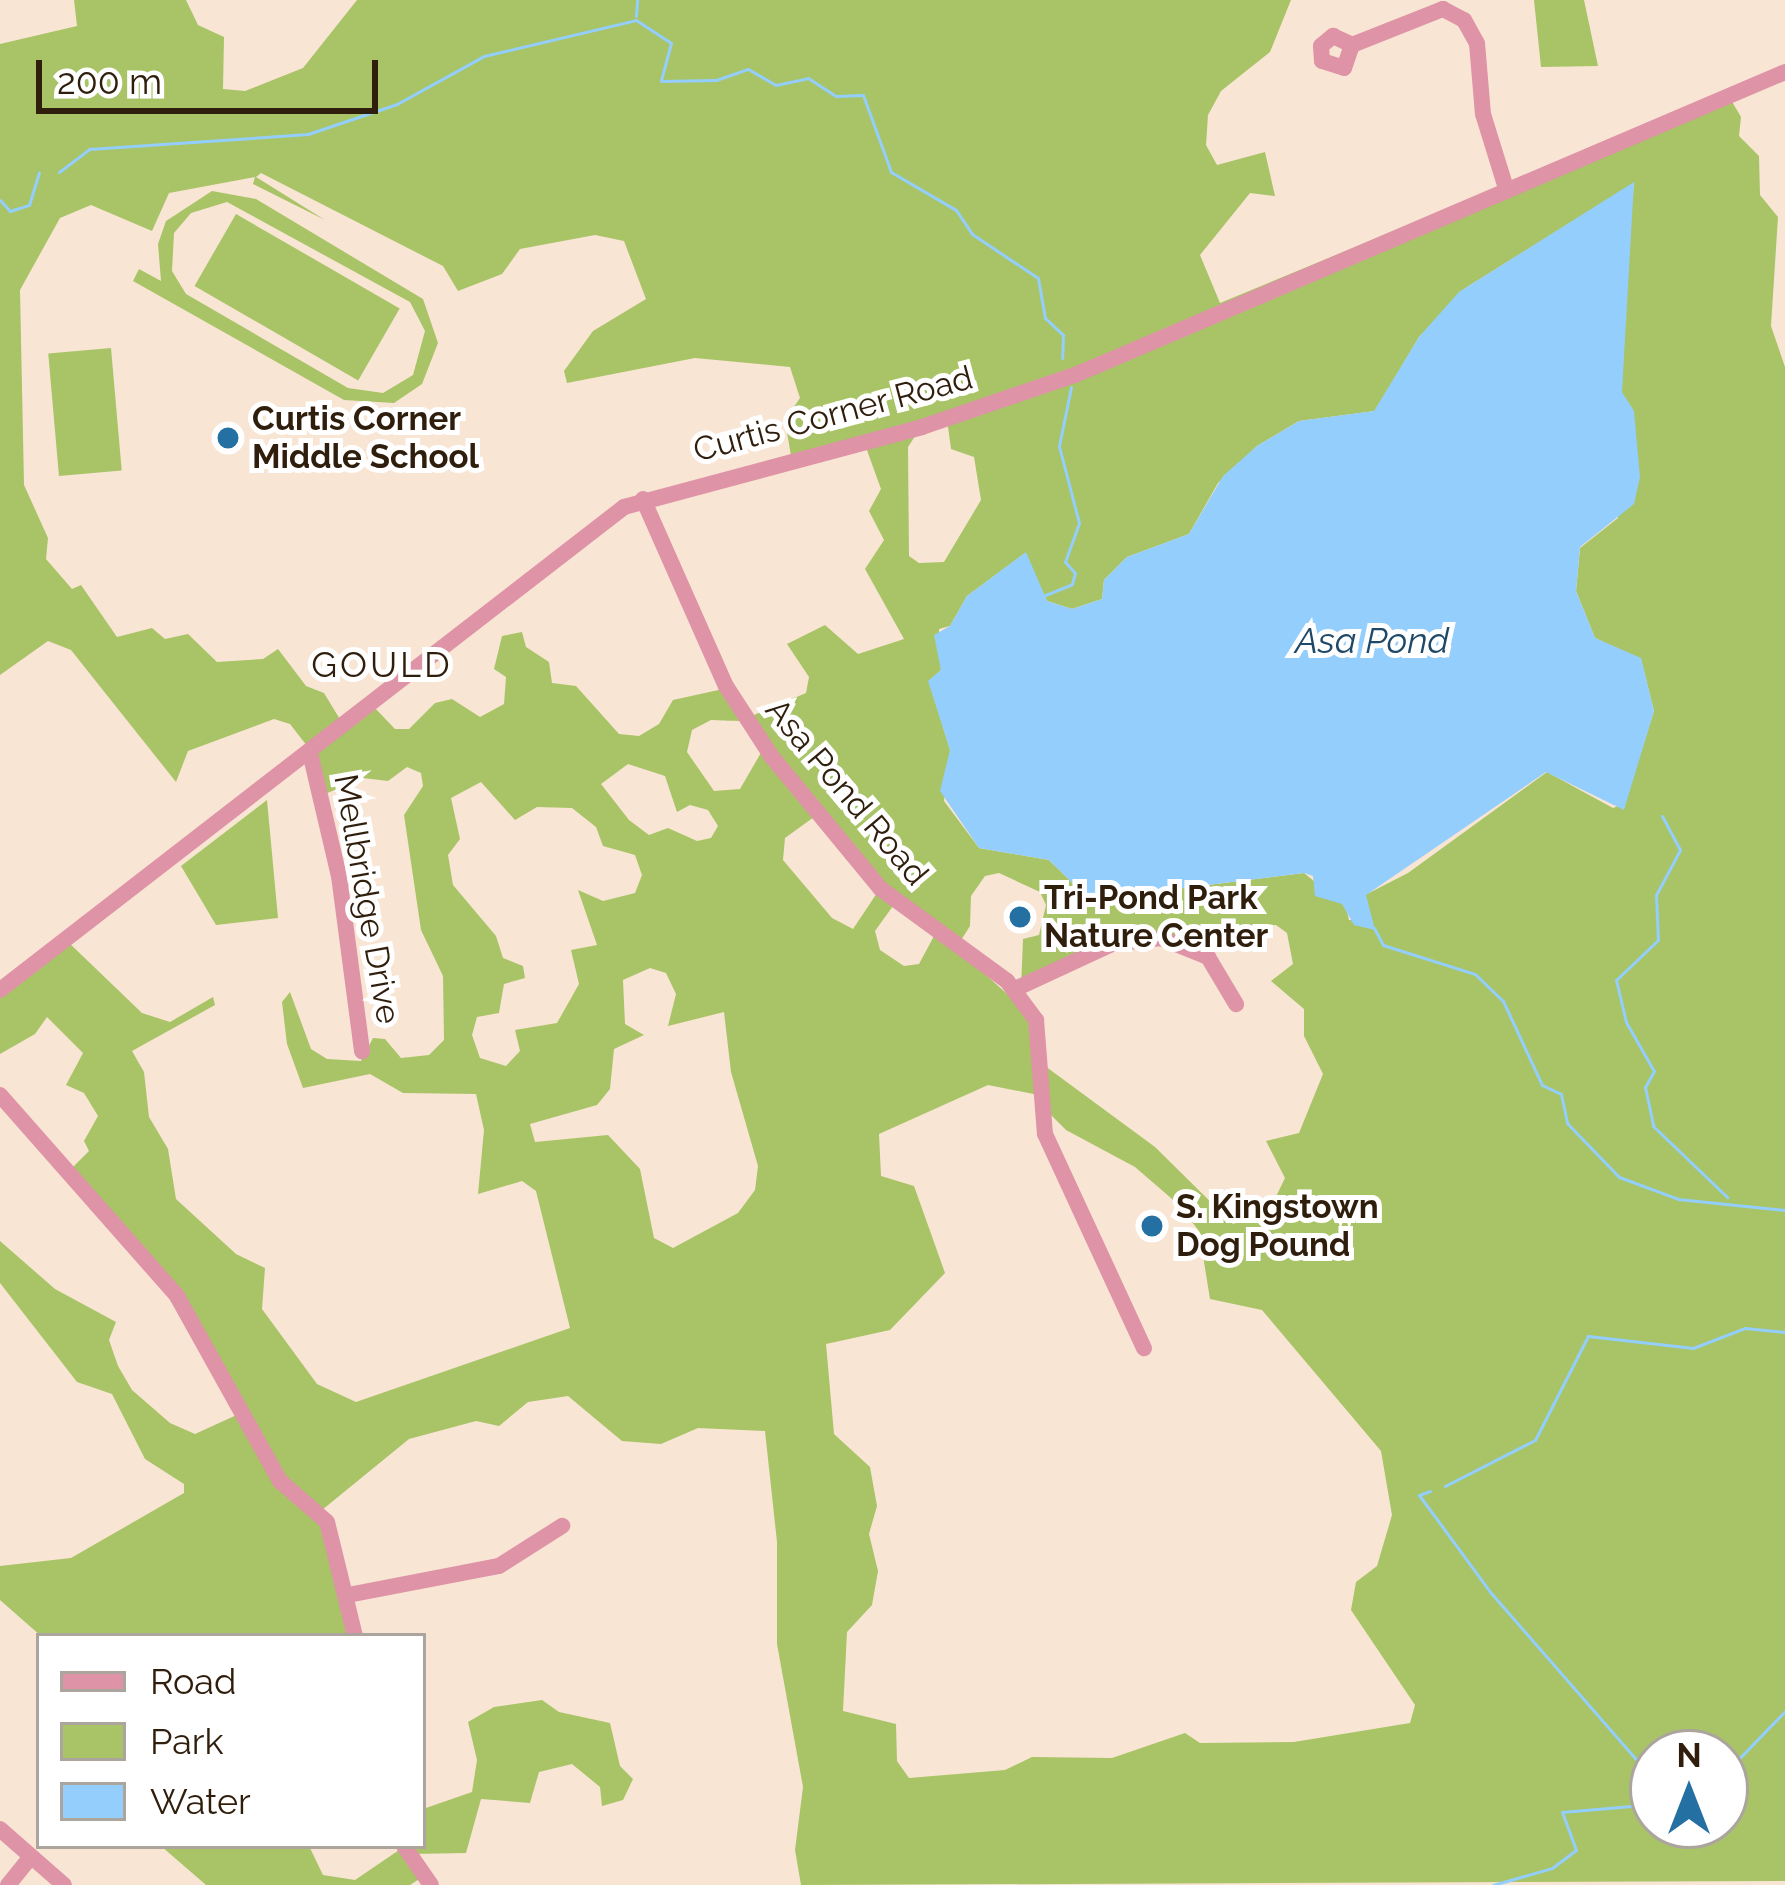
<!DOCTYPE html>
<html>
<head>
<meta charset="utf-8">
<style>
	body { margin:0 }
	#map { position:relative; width:1785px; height:1885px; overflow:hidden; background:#f9e5d4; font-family:Raleway,sans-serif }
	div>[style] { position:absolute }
	.green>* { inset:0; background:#a8c466; transform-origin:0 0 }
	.water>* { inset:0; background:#94cefc }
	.stream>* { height:3px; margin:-1.5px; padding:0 1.5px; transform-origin:1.5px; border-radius:1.5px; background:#94cefc }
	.minor>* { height:16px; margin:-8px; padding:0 8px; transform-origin:8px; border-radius:8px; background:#de93a6 }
	.dots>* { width:33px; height:33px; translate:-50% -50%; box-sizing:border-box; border:6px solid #fff; border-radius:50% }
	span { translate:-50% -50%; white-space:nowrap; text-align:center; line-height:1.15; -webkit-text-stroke:10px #fff; paint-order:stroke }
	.street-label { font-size:33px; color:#301e0d }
	.poi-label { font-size:33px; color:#301e0d; font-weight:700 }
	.left { translate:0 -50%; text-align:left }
	.water-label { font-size:36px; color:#1f4968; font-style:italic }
	.neighbourhood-label { font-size:36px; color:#301e0d; letter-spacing:3px }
	.legend { position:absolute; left:36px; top:1633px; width:390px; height:216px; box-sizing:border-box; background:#fff; border:3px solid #aca59e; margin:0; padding:15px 21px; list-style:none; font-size:36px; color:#301e0d }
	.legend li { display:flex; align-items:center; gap:24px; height:60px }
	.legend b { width:60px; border:3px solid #aca59e }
	.north { position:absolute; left:1629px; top:1729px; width:120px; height:120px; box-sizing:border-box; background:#fff; border:3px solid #aca59e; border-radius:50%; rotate:0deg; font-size:33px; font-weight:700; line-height:48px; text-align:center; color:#301e0d }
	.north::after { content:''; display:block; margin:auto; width:42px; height:54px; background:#2470a3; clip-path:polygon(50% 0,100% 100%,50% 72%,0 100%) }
	.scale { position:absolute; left:36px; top:60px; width:342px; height:54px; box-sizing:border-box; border:6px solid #301e0d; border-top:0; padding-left:15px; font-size:36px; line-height:42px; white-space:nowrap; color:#301e0d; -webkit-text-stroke:9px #fff; paint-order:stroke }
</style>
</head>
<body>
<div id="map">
	<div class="green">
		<i style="clip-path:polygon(evenodd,74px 0,186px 0,198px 25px,224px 37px,223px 89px,245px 91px,303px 68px,357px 0,1291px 0,1270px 52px,1221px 91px,1208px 115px,1206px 145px,1217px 165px,1265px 152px,1275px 196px,1250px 193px,1200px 255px,1220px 303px,1727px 93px,1741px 117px,1739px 136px,1759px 156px,1760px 195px,1778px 217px,1771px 326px,1785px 367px,1785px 1881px,801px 1885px,795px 1850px,803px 1787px,777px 1644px,777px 1542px,765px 1431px,698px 1428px,661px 1444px,622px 1441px,568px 1396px,528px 1402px,499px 1426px,476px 1421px,409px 1439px,322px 1510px,356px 1636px,41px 1636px,0 1600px,0 1566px,71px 1558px,184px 1493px,184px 1484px,145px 1459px,112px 1394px,77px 1382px,0 1283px,0 1241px,55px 1289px,116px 1322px,109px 1340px,118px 1366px,132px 1390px,170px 1423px,195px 1434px,241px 1413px,194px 1323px,68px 1172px,89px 1151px,84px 1141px,98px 1116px,84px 1093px,66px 1085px,83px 1053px,47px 1017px,35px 1034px,0 1054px,0 987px,66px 940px,142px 1013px,170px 1022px,213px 997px,215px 1005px,132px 1051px,144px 1072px,149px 1117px,168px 1149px,176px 1199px,236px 1254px,265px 1268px,262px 1309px,317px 1384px,356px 1402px,570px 1328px,536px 1191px,522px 1181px,478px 1194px,484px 1130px,476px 1094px,403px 1093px,370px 1074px,303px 1088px,287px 1044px,282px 1002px,290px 992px,311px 1049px,327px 1059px,361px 1061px,373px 1038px,385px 1039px,401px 1058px,429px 1055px,444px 1040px,443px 976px,421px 930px,404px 815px,423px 786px,421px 773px,407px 767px,388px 781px,363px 778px,325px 794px,311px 751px,290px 724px,274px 719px,188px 751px,176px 782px,71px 650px,48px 641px,0 675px,0 44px,77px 26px,74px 0,261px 173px,443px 266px,458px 291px,502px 274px,520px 249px,595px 235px,624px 241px,646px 299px,593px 331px,564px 371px,567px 383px,695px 358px,790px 367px,800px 398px,785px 420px,791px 456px,864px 442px,881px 489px,869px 511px,884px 540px,865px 569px,904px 639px,858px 654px,825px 625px,787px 644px,809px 677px,806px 693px,742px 720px,723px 689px,673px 700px,659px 724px,639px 736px,619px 734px,576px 686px,552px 683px,549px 662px,526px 647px,522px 632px,502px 636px,494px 669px,506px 677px,504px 704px,480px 717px,452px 699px,435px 703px,409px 729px,395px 729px,373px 706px,344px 726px,324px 693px,306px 686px,278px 649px,263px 659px,217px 662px,188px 634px,165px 639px,152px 628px,117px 637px,81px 585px,72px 589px,46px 559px,48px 538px,24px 485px,20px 290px,60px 218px,91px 205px,152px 231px,169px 193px,255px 177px,253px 184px,325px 220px,256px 177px,261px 173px,74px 0,1634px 183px,1622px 308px,1618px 518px,1580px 548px,1576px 591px,1595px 638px,1641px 659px,1654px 711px,1625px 803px,1613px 808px,1547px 772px,1408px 873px,1365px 895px,1369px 921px,1349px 920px,1346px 907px,1304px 873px,1128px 895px,1100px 910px,1049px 860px,979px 848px,944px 801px,950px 750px,929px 681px,941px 670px,939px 629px,950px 626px,967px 596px,1025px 553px,1047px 601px,1072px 609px,1102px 599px,1104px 580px,1127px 557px,1189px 534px,1218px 483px,1257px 446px,1299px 421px,1375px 411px,1419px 337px,1467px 287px,1634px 183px,74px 0,947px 419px,951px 449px,974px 457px,981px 500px,944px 562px,919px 563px,909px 556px,908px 447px,921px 427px,947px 419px,74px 0,711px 720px,740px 721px,762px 751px,740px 789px,714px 791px,687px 752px,692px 730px,711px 720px,74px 0,628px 764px,665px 776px,677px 812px,690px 805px,708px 810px,718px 826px,711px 838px,697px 841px,668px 828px,649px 835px,629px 820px,601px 784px,628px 764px,74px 0,481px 782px,515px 820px,537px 807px,572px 808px,596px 827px,603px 846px,635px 855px,642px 875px,635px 893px,603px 901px,578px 890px,597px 945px,571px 950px,579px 984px,557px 1023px,515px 1030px,520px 1051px,506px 1066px,480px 1058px,472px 1035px,477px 1017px,499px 1013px,504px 984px,525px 978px,523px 966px,503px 958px,496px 936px,453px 885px,448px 855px,460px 839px,451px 798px,481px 782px,74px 0,814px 817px,877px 893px,853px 929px,832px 918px,783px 860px,785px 838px,814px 817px,74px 0,999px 873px,1040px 892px,1046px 905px,1039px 935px,1023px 939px,1021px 989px,1133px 942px,1196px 952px,1225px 927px,1276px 925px,1287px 933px,1293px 964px,1271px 981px,1304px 1009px,1304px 1036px,1323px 1074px,1299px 1133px,1266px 1141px,1285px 1178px,1269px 1211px,1233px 1224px,1155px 1147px,1045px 1066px,1034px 1018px,956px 948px,970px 926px,971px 896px,985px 876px,999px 873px,74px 0,893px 906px,934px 936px,919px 964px,904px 966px,880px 950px,875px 931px,893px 906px,74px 0,650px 968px,666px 973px,676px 994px,668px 1026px,724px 1012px,731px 1072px,758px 1166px,755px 1190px,738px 1213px,673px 1248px,654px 1238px,640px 1169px,608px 1135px,535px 1142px,530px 1124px,597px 1105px,610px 1089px,614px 1049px,644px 1035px,625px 1024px,623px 980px,650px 968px,74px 0,988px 1085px,1044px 1096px,1046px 1110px,1066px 1130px,1135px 1167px,1179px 1205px,1199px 1231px,1210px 1299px,1262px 1310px,1381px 1451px,1392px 1515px,1377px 1566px,1356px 1582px,1351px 1610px,1415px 1705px,1410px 1723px,1294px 1742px,1200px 1743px,1185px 1733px,1112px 1758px,1032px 1757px,1005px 1770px,909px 1778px,897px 1761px,896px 1724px,843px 1711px,847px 1632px,872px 1605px,878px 1571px,869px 1534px,877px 1506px,870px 1467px,834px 1434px,826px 1344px,890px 1330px,945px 1273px,914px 1186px,881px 1176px,879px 1134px,988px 1085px,74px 0,1653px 1753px,1725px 1753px,1725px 1825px,1653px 1825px,1653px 1753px)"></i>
		<i style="clip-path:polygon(1534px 0,1584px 0,1598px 66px,1541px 67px)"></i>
		<i style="clip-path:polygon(evenodd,212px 191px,256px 199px,423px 299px,438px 343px,422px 384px,394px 403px,344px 400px,133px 281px,139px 269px,161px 281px,158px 244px,166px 221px,212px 191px,227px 202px,410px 302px,425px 331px,413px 375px,383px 393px,348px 388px,186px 294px,172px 271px,174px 233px,191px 213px,227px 202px)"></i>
		<i style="left:236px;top:214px;width:189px;height:83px;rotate:30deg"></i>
		<i style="left:111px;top:348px;width:123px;height:63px;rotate:85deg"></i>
		<i style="clip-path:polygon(267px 800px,278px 918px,216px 925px,181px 866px)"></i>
		<i style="clip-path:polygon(542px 1700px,559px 1712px,610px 1723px,620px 1766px,633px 1779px,623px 1800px,602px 1806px,600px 1787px,572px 1764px,539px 1772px,530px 1803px,481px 1799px,466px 1853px,411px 1854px,424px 1876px,410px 1885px,206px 1885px,161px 1846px,309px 1846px,323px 1875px,355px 1880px,405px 1846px,423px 1846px,423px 1809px,472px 1792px,477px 1760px,468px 1722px,494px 1707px)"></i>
	</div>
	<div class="water">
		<i style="clip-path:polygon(1634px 182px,1622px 392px,1634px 411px,1640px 477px,1634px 504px,1580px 547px,1576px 591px,1595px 638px,1641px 658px,1654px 711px,1624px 810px,1546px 772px,1366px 895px,1375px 930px,1354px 925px,1342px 904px,1315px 896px,1313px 876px,1304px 873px,1128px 895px,1100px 910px,1049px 860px,979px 848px,940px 791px,950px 750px,928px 681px,941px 670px,934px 635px,950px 626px,967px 596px,1026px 552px,1047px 601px,1072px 609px,1102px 599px,1104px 580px,1127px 557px,1189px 534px,1223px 476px,1257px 446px,1299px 421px,1374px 411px,1419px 337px,1459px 292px)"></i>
	</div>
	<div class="stream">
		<i style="left:636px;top:16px;width:16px;rotate:-86deg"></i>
		<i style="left:59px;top:172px;width:38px;rotate:-37deg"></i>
		<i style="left:89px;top:149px;width:220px;rotate:-3.9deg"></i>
		<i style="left:308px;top:134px;width:94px;rotate:-18.6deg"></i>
		<i style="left:397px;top:104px;width:99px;rotate:-28.9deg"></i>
		<i style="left:484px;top:56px;width:156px;rotate:-13.3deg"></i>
		<i style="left:636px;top:20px;width:42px;rotate:33.3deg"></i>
		<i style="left:671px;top:43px;width:39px;rotate:105deg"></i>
		<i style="left:661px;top:81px;width:55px;rotate:-1deg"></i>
		<i style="left:716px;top:80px;width:34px;rotate:-19deg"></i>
		<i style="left:748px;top:69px;width:32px;rotate:30deg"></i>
		<i style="left:776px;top:85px;width:33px;rotate:-12deg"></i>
		<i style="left:808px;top:78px;width:33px;rotate:33deg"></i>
		<i style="left:836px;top:96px;width:27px;rotate:-2deg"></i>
		<i style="left:863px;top:95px;width:82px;rotate:70deg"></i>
		<i style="left:891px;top:172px;width:75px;rotate:30.3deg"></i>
		<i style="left:956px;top:210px;width:29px;rotate:56deg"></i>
		<i style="left:972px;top:234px;width:79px;rotate:33.7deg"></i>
		<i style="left:1038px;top:278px;width:41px;rotate:80.1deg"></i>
		<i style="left:1045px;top:318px;width:25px;rotate:43deg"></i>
		<i style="left:1063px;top:335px;width:23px;rotate:92deg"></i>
		<i style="left:0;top:200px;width:15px;rotate:48deg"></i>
		<i style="left:10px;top:211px;width:20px;rotate:-18deg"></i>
		<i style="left:29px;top:205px;width:34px;rotate:-73deg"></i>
		<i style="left:1043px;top:596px;width:31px;rotate:-22deg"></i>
		<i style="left:1072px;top:584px;width:11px;rotate:-75deg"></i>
		<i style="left:1075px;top:573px;width:15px;rotate:-132deg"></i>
		<i style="left:1065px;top:562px;width:41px;rotate:-70.3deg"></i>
		<i style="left:1079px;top:523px;width:80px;rotate:-104.6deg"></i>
		<i style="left:1059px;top:446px;width:60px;rotate:-78.5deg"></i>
		<i style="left:1662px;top:816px;width:38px;rotate:62deg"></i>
		<i style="left:1680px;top:850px;width:51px;rotate:118.1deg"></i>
		<i style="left:1656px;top:895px;width:45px;rotate:87.5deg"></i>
		<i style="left:1658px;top:940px;width:58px;rotate:136.4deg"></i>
		<i style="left:1616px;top:980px;width:43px;rotate:76.6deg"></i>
		<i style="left:1626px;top:1022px;width:56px;rotate:60.3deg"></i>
		<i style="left:1654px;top:1071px;width:18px;rotate:119deg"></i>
		<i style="left:1645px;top:1087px;width:40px;rotate:78deg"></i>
		<i style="left:1653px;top:1126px;width:103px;rotate:43.8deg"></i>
		<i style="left:1374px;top:928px;width:19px;rotate:62deg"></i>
		<i style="left:1383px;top:945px;width:96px;rotate:17.5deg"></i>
		<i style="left:1475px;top:974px;width:39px;rotate:44deg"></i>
		<i style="left:1503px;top:1001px;width:93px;rotate:65.1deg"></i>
		<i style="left:1542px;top:1085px;width:21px;rotate:25deg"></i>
		<i style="left:1561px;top:1094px;width:30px;rotate:78deg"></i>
		<i style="left:1567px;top:1123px;width:75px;rotate:46.1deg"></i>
		<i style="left:1619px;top:1177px;width:63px;rotate:20.4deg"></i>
		<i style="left:1678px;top:1199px;width:108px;rotate:5.9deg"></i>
		<i style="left:1445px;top:1486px;width:101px;rotate:-27.1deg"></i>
		<i style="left:1535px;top:1440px;width:117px;rotate:-63deg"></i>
		<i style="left:1588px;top:1336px;width:106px;rotate:6.5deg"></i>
		<i style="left:1693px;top:1348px;width:56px;rotate:-21deg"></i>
		<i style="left:1745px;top:1328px;width:40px;rotate:5.7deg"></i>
		<i style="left:1430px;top:1491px;width:12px;rotate:160deg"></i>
		<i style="left:1419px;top:1495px;width:122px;rotate:53.7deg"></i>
		<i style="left:1491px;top:1593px;width:247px;rotate:48.9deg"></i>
		<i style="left:1725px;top:1773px;width:86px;rotate:-45.9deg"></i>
		<i style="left:1493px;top:1885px;width:61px;rotate:-16.1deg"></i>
		<i style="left:1552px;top:1868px;width:30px;rotate:-37deg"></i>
		<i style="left:1576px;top:1850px;width:40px;rotate:-110.2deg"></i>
		<i style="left:1562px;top:1812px;width:81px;rotate:-4.9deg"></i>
		<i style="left:1643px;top:1805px;width:23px;rotate:-65deg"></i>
	</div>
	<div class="minor">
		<i style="left:1352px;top:45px;width:24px;rotate:109deg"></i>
		<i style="left:1344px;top:68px;width:23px;rotate:-162deg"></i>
		<i style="left:1322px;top:61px;width:15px;rotate:-94deg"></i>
		<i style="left:1321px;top:46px;width:16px;rotate:-40deg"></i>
		<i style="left:1333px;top:36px;width:21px;rotate:25deg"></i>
		<i style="left:1352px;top:45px;width:98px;rotate:-21.6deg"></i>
		<i style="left:1443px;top:9px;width:24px;rotate:28deg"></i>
		<i style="left:1464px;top:20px;width:26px;rotate:61deg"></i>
		<i style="left:1477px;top:43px;width:71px;rotate:85.2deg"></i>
		<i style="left:1483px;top:114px;width:74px;rotate:72.8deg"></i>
		<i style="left:643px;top:499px;width:205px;rotate:66.1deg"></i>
		<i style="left:726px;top:686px;width:85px;rotate:57.1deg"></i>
		<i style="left:772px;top:757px;width:171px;rotate:50.5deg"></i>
		<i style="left:881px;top:889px;width:156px;rotate:36.1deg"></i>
		<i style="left:1007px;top:981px;width:49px;rotate:53.4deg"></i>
		<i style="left:1036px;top:1020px;width:114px;rotate:85.5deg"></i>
		<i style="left:1045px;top:1134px;width:236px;rotate:65.2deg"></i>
		<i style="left:311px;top:757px;width:122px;rotate:76.8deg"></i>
		<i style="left:339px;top:876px;width:177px;rotate:82.5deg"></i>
		<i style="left:1015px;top:989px;width:107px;rotate:-24.9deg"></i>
		<i style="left:1112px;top:944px;width:49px;rotate:-7deg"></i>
		<i style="left:1161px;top:938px;width:51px;rotate:22deg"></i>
		<i style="left:1208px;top:957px;width:55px;rotate:59.2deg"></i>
		<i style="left:0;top:990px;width:789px;rotate:-37.74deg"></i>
		<i style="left:624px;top:507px;width:309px;rotate:-15deg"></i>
		<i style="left:922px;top:427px;width:162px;rotate:-18.8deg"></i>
		<i style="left:1075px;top:375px;width:772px;rotate:-23.11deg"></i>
		<i style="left:0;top:1095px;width:268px;rotate:48.6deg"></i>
		<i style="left:177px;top:1296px;width:212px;rotate:60.9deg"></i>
		<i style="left:280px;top:1481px;width:62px;rotate:41.1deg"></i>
		<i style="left:327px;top:1522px;width:117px;rotate:76.2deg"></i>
		<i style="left:348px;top:1595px;width:154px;rotate:-10.9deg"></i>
		<i style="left:499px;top:1566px;width:75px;rotate:-32.4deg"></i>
		<i style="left:0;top:1829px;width:85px;rotate:41.2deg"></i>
		<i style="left:404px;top:1846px;width:47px;rotate:55.3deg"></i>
		<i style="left:8px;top:1885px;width:36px;rotate:-51deg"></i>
	</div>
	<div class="dots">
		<i style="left:228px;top:438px;background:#2470a3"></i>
		<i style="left:1020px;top:917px;background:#2470a3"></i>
		<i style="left:1152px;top:1226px;background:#2470a3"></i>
	</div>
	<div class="street-label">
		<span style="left:833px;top:414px;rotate:-15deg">Curtis Corner Road</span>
		<span style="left:847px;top:792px;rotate:50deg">Asa Pond Road</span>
		<span style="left:367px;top:899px;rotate:80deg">Mellbridge Drive</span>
	</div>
	<div class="poi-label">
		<span class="left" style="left:252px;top:438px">Curtis Corner<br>Middle School</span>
		<span class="left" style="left:1044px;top:917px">Tri-Pond Park<br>Nature Center</span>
		<span class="left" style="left:1176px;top:1226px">S. Kingstown<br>Dog Pound</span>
	</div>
	<div class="water-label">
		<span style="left:1372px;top:641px">Asa Pond</span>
	</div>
	<div class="neighbourhood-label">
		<span style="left:382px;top:665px">GOULD</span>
	</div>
	<ul class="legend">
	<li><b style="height:15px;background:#de93a6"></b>Road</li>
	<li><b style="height:33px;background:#a8c466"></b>Park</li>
	<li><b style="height:33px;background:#94cefc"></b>Water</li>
	</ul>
	<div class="north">N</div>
	<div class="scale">200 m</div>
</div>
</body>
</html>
